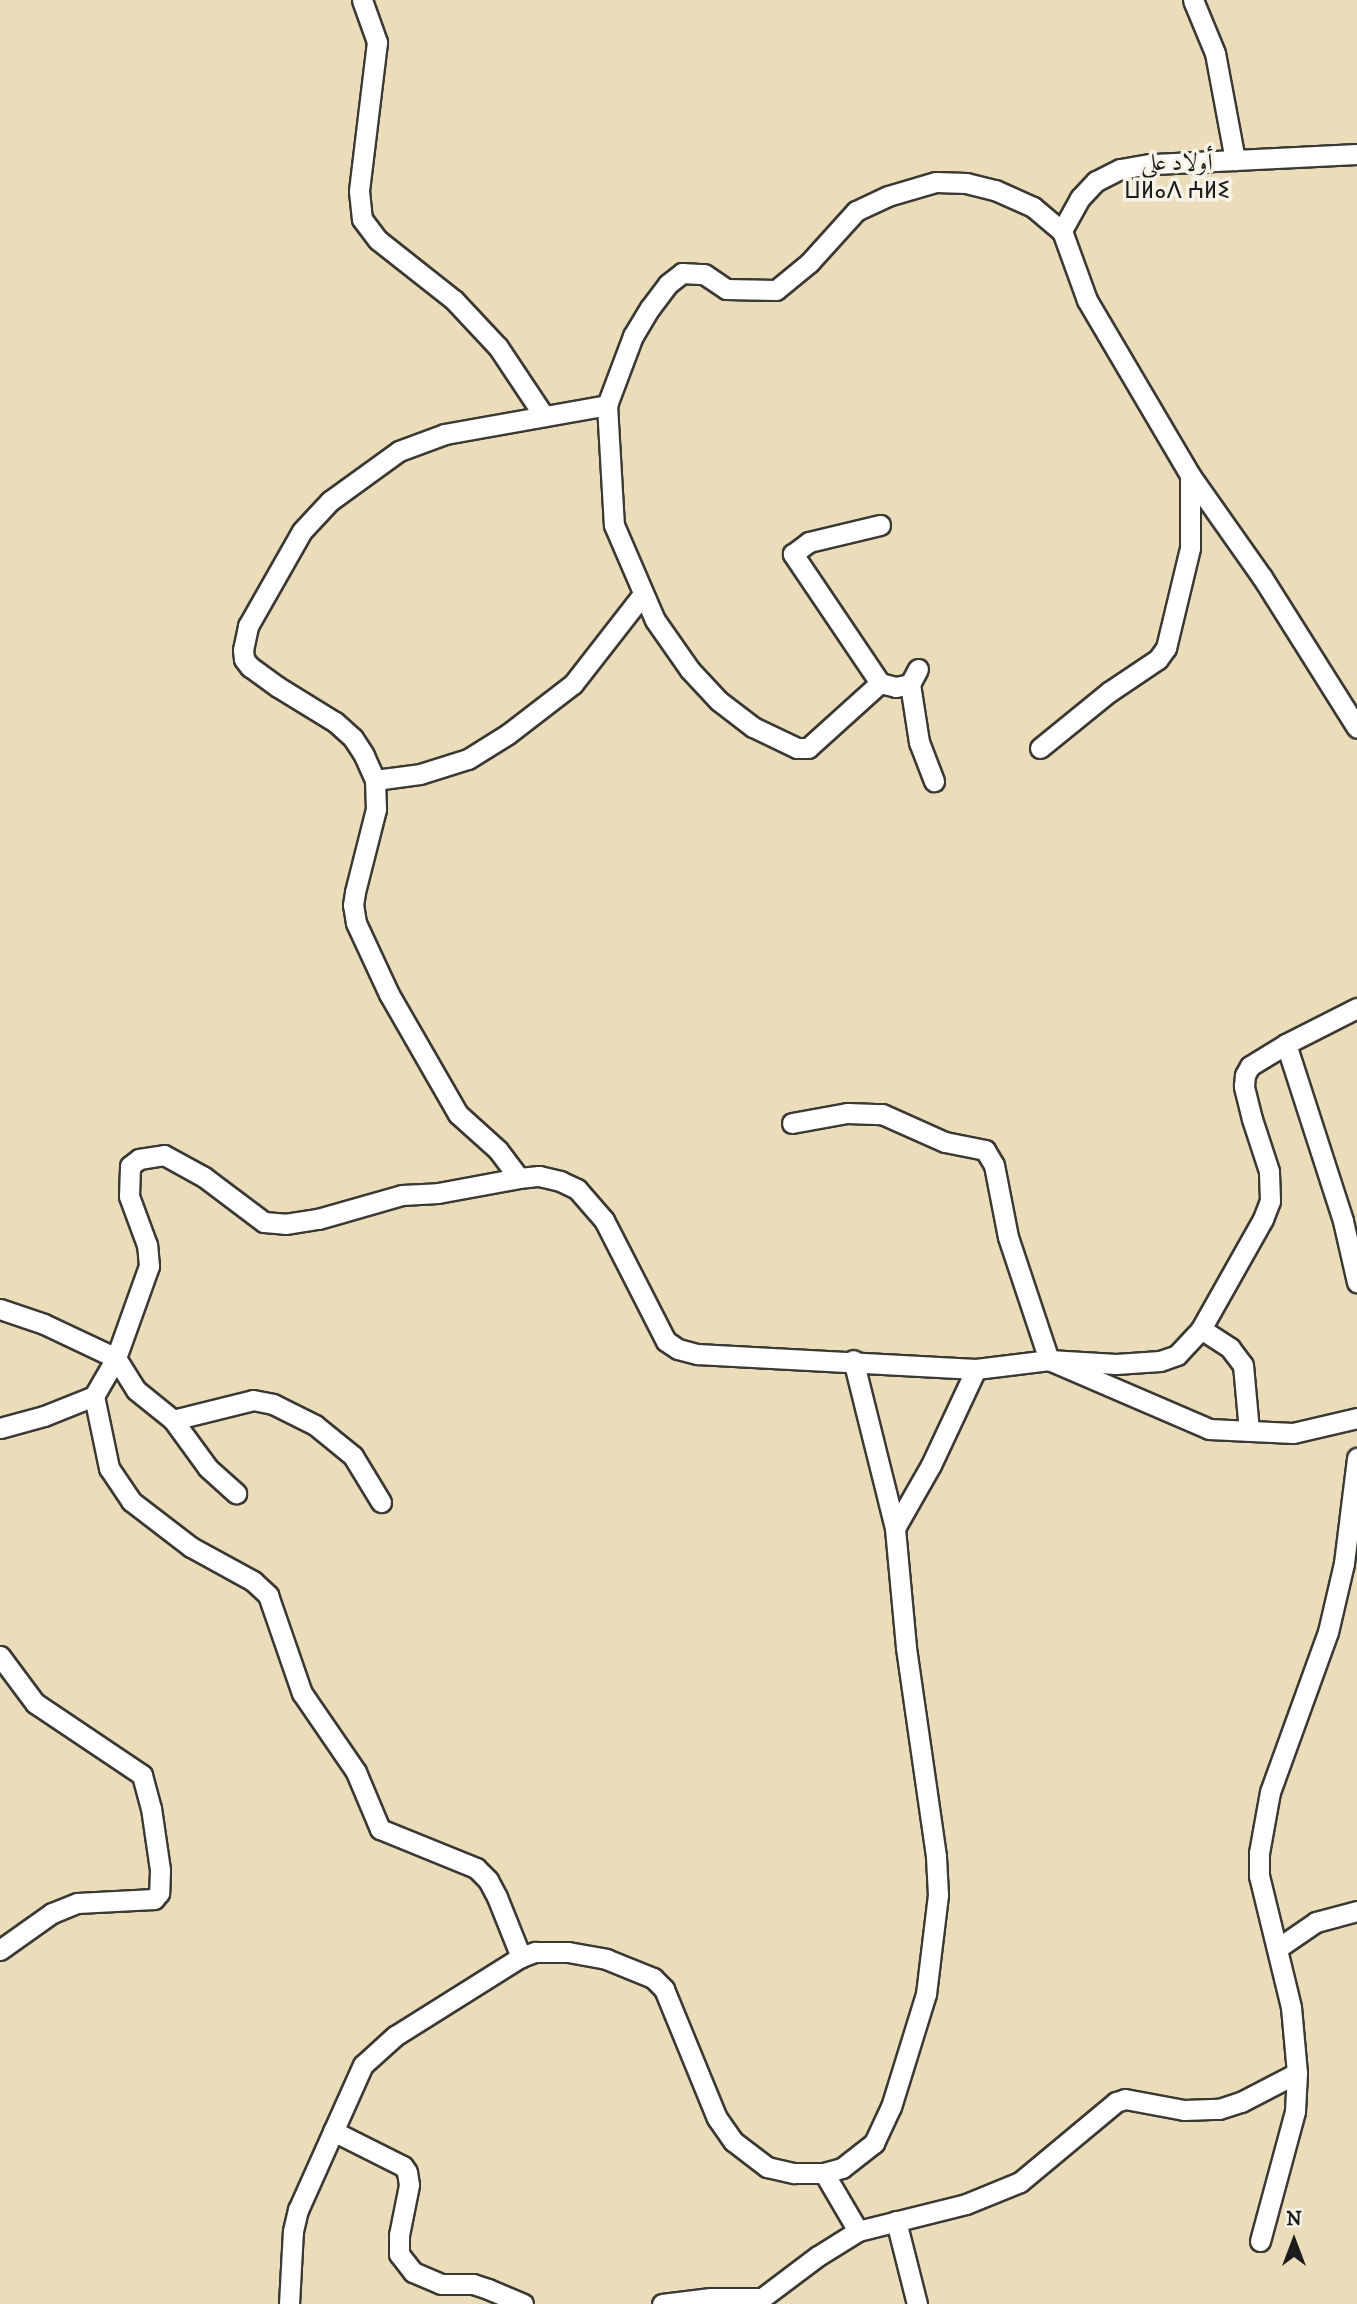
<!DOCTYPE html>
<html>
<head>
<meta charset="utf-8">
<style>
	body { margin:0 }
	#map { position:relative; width:1357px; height:2304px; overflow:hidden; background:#ecddba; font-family:"IM FELL DW Pica",Amiri,"Noto Sans Tifinagh",serif }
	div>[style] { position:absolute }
	.roads { filter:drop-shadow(2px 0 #3b3934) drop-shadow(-2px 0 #3b3934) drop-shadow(0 2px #3b3934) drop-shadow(0 -2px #3b3934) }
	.minor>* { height:19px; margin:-9.5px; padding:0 9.5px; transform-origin:9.5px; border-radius:9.5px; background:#fff }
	span { translate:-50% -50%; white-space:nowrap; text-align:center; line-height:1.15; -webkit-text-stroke:7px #f7f3e8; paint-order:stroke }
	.quarter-label { font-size:24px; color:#1c1c1c }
	.north { position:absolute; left:1259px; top:2206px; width:70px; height:70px; -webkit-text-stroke:5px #f7f3e8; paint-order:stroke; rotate:0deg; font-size:19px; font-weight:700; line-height:28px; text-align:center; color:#1c1c1c }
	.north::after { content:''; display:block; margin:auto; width:24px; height:32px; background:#1c1c1c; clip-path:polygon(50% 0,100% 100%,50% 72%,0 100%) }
</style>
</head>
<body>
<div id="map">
	<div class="roads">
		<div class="minor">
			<i style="left:362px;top:0;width:45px;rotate:70.3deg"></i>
			<i style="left:377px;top:42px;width:150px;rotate:96.9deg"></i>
			<i style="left:359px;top:191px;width:28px;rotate:84deg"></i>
			<i style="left:362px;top:219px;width:26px;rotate:53deg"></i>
			<i style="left:378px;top:240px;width:97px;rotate:38.3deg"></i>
			<i style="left:454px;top:300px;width:64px;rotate:46.9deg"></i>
			<i style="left:498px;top:347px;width:83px;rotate:56.3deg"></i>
			<i style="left:1193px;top:0;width:57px;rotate:67.5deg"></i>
			<i style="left:1215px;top:53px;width:109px;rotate:79.4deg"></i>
			<i style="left:1357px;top:154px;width:208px;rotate:177.2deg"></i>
			<i style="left:1149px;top:164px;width:29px;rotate:170deg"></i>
			<i style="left:1120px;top:169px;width:27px;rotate:153deg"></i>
			<i style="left:1096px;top:181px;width:23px;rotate:133deg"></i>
			<i style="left:1080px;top:198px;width:38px;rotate:119deg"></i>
			<i style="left:1062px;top:231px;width:73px;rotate:70.1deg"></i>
			<i style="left:1087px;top:300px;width:203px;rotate:59.5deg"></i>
			<i style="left:1190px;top:475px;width:125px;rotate:54.8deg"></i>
			<i style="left:1262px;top:577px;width:178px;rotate:57.8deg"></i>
			<i style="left:607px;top:405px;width:120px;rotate:86.7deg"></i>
			<i style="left:614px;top:525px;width:103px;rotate:66.7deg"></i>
			<i style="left:655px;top:620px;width:61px;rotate:55deg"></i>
			<i style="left:690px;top:670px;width:42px;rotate:46.9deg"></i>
			<i style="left:719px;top:701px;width:43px;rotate:37.4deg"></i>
			<i style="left:753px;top:727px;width:49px;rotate:25.5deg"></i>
			<i style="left:797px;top:748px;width:11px"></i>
			<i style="left:808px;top:748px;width:97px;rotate:-42.1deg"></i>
			<i style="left:880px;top:683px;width:16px;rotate:14deg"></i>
			<i style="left:896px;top:687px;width:14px;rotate:-12deg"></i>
			<i style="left:910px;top:684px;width:17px;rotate:-62deg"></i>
			<i style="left:880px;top:683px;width:156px;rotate:-124deg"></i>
			<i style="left:793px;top:554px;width:20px;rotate:-37deg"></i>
			<i style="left:809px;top:542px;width:73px;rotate:-13.5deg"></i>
			<i style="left:910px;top:684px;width:59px;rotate:81.2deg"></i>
			<i style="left:919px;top:742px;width:42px;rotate:69deg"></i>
			<i style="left:1040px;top:748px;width:89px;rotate:-39.1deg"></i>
			<i style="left:1109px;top:692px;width:59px;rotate:-34deg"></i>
			<i style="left:1158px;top:659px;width:14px;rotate:-54deg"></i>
			<i style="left:1166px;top:648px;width:103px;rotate:-76.5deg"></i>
			<i style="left:1190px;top:548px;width:72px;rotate:-90deg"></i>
			<i style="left:375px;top:780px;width:45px;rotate:-7.6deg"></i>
			<i style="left:420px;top:774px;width:50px;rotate:-17.4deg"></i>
			<i style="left:468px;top:759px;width:47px;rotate:-32deg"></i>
			<i style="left:508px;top:734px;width:82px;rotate:-37.6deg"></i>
			<i style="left:573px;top:684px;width:114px;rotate:-52.1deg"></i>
			<i style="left:1286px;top:1044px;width:186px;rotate:72.1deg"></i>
			<i style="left:1343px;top:1221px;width:63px;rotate:77.1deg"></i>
			<i style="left:792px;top:1123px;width:56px;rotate:-10.3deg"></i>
			<i style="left:847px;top:1113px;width:35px;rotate:2deg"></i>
			<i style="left:882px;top:1114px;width:69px;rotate:24deg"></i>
			<i style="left:945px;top:1142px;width:41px;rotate:11.3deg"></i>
			<i style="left:985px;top:1150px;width:17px;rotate:59deg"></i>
			<i style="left:994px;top:1165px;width:73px;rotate:79deg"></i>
			<i style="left:1008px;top:1237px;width:130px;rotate:71.6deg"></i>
			<i style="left:1049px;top:1360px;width:174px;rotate:23.3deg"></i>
			<i style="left:1209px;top:1429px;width:84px;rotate:2.7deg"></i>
			<i style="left:1293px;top:1433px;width:66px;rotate:-13.2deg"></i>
			<i style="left:519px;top:1178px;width:35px;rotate:-127deg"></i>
			<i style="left:498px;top:1150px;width:54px;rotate:-138deg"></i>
			<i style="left:458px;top:1114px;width:138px;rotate:-119.9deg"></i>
			<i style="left:389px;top:994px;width:78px;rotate:-114.9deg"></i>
			<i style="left:356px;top:923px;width:18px;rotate:-99deg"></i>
			<i style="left:353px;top:905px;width:13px;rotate:-81deg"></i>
			<i style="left:355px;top:892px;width:86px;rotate:-75.8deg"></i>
			<i style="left:376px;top:809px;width:29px;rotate:-92deg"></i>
			<i style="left:375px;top:780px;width:27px;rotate:-114deg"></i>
			<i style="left:364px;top:755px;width:20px;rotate:-123deg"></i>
			<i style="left:353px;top:738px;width:24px;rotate:-138deg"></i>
			<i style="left:335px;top:722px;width:67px;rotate:-148.4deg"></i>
			<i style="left:278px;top:687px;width:34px;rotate:-144deg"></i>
			<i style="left:250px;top:667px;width:10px;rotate:-127deg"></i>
			<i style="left:244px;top:659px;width:9px;rotate:-96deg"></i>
			<i style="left:243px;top:650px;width:25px;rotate:-78deg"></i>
			<i style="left:248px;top:626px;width:109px;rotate:-60.4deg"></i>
			<i style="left:302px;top:531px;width:41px;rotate:-47deg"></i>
			<i style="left:330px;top:501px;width:85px;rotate:-35.9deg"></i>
			<i style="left:399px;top:451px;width:49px;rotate:-20.3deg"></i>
			<i style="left:445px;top:434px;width:165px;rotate:-10.1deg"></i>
			<i style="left:607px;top:405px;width:74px;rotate:-69.4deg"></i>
			<i style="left:633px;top:336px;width:33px;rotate:-59deg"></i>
			<i style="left:650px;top:308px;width:30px;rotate:-53deg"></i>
			<i style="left:668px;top:284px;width:18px;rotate:-38deg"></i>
			<i style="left:682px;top:273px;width:22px;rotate:3deg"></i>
			<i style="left:704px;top:274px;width:27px;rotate:34deg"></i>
			<i style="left:726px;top:289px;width:50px;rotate:1.1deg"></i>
			<i style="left:776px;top:290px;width:43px;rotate:-39.3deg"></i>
			<i style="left:809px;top:263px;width:70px;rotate:-47.9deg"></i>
			<i style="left:856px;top:211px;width:35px;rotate:-25deg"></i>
			<i style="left:888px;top:196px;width:50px;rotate:-16.3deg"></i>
			<i style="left:936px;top:182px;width:30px;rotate:2deg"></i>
			<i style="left:966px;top:183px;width:30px;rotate:14deg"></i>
			<i style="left:995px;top:190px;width:42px;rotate:24.1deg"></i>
			<i style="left:1033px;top:207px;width:38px;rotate:40deg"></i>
			<i style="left:0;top:1309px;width:46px;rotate:18.8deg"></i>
			<i style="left:44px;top:1324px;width:80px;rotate:25.3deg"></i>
			<i style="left:116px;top:1358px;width:38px;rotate:58deg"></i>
			<i style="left:136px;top:1390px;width:48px;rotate:39deg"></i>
			<i style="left:173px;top:1420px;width:59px;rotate:53.9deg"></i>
			<i style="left:208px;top:1468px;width:38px;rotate:42deg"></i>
			<i style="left:1201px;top:1329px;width:35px;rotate:33deg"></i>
			<i style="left:1230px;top:1348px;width:21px;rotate:53deg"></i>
			<i style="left:1243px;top:1365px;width:66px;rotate:84.8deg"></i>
			<i style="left:94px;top:1396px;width:74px;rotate:78.2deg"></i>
			<i style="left:109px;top:1468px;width:40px;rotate:56deg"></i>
			<i style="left:131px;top:1501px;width:76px;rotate:37.5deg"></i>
			<i style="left:191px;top:1547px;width:71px;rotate:28.7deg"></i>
			<i style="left:253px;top:1581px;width:21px;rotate:43deg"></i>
			<i style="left:268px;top:1595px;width:104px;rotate:70.9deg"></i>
			<i style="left:302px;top:1693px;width:96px;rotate:55.6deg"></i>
			<i style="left:356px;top:1772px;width:62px;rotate:67.2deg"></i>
			<i style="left:380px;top:1829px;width:104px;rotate:22.1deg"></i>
			<i style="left:476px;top:1868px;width:17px;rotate:45deg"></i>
			<i style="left:488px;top:1880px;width:19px;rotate:62deg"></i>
			<i style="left:497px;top:1897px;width:65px;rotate:68.2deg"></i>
			<i style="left:173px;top:1420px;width:82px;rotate:-14deg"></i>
			<i style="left:253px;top:1400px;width:20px;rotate:11deg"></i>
			<i style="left:273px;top:1404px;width:47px;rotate:26.6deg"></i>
			<i style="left:315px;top:1425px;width:49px;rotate:39.2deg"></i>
			<i style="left:353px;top:1456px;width:54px;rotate:58.7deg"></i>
			<i style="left:0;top:1428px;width:46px;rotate:-15.3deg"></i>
			<i style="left:44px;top:1416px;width:54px;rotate:-21.8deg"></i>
			<i style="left:94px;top:1396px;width:44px;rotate:-59.9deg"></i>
			<i style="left:116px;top:1358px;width:98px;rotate:-70.3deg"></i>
			<i style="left:149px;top:1266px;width:21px;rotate:-95deg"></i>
			<i style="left:147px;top:1245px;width:52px;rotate:-110.2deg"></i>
			<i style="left:129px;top:1196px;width:30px;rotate:-88deg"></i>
			<i style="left:130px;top:1166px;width:11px;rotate:-38deg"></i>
			<i style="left:139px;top:1159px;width:25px;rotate:-9deg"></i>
			<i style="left:164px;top:1155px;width:46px;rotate:28.8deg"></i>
			<i style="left:204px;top:1177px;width:75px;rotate:36.9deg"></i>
			<i style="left:264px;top:1222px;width:21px;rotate:5deg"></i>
			<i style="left:285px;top:1224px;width:33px;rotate:-9deg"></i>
			<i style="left:318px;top:1219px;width:87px;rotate:-15.9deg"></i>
			<i style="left:402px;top:1195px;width:36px;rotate:-3deg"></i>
			<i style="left:438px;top:1193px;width:82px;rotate:-10.5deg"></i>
			<i style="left:519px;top:1178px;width:20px;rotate:-6deg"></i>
			<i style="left:539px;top:1176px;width:22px;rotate:13deg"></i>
			<i style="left:560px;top:1181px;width:19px;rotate:25deg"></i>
			<i style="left:577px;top:1189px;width:41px;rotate:48.9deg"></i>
			<i style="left:604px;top:1220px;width:136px;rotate:62.9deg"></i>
			<i style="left:666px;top:1341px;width:14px;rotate:34deg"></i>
			<i style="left:678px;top:1349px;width:20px;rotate:15deg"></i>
			<i style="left:697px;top:1354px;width:279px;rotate:3.1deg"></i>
			<i style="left:976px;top:1369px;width:74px;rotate:-7deg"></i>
			<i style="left:1049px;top:1360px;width:67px;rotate:3.4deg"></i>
			<i style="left:1116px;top:1364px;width:44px;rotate:-3.9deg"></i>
			<i style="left:1160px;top:1361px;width:18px;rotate:-19deg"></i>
			<i style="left:1177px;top:1355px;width:35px;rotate:-47deg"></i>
			<i style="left:1201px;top:1329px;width:126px;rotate:-60.6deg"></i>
			<i style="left:1263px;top:1219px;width:19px;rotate:-69deg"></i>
			<i style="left:1270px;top:1201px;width:30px;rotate:-92deg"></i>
			<i style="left:1269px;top:1171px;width:55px;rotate:-108.1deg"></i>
			<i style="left:1252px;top:1119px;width:34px;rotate:-104deg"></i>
			<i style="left:1244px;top:1086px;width:11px;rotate:-85deg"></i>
			<i style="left:1245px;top:1075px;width:10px;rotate:-61deg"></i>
			<i style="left:1250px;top:1066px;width:42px;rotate:-31.4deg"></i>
			<i style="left:1286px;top:1044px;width:80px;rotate:-26.9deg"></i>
			<i style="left:895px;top:1528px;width:73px;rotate:-60.3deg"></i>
			<i style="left:931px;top:1465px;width:106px;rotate:-64.9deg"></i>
			<i style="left:0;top:1656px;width:59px;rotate:53.3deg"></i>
			<i style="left:35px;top:1703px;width:129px;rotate:33.9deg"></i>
			<i style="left:142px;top:1775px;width:34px;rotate:75deg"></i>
			<i style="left:151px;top:1808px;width:63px;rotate:81.7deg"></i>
			<i style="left:160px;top:1870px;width:23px;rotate:92deg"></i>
			<i style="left:159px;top:1893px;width:8px;rotate:130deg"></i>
			<i style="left:154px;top:1899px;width:77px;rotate:177deg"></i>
			<i style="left:77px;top:1903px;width:27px;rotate:158deg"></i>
			<i style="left:52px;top:1913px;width:64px;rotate:144.6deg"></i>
			<i style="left:1278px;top:1948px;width:46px;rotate:-34.4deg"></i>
			<i style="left:1316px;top:1922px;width:42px;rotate:-15deg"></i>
			<i style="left:333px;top:2131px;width:78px;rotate:26.6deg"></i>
			<i style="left:403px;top:2166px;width:7px;rotate:56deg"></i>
			<i style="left:407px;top:2172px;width:13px;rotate:81deg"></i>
			<i style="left:409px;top:2185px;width:51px;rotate:101.3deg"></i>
			<i style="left:399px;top:2235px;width:19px;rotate:90deg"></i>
			<i style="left:399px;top:2254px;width:23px;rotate:52deg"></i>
			<i style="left:413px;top:2272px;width:30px;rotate:23deg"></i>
			<i style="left:441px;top:2284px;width:32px"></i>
			<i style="left:473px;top:2284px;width:16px;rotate:18deg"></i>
			<i style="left:488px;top:2289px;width:38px;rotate:23deg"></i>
			<i style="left:824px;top:2173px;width:67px;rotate:59.6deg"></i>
			<i style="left:896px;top:2221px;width:86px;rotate:75.8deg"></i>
			<i style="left:1260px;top:2241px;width:135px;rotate:-74.9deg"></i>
			<i style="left:1295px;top:2111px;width:38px;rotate:-87deg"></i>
			<i style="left:1297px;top:2073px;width:66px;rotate:-95.2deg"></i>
			<i style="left:1291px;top:2007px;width:135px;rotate:-103.7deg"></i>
			<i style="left:1259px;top:1876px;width:23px;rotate:-90deg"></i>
			<i style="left:1259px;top:1853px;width:62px;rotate:-79.8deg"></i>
			<i style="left:1270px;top:1792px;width:170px;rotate:-70.1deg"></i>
			<i style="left:1328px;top:1632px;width:71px;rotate:-76.9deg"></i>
			<i style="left:1344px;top:1563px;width:106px;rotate:-82.9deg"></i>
			<i style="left:289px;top:2304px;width:73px;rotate:-86.9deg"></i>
			<i style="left:293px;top:2231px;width:22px;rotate:-77deg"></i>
			<i style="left:298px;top:2210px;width:159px;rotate:-65.9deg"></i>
			<i style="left:363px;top:2065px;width:43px;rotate:-42.2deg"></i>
			<i style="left:395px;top:2036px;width:149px;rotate:-32.1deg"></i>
			<i style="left:521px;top:1957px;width:15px;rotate:-20deg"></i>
			<i style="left:535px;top:1952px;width:33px"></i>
			<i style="left:568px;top:1952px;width:39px;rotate:10deg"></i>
			<i style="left:606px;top:1959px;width:51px;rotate:22deg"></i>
			<i style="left:653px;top:1978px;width:16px;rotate:45deg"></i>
			<i style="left:664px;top:1989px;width:139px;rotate:67.7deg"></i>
			<i style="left:717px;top:2118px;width:28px;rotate:55deg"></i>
			<i style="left:733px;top:2141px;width:43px;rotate:37.4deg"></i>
			<i style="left:767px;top:2167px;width:28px;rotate:13deg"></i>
			<i style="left:794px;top:2173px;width:30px"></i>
			<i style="left:824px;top:2173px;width:19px;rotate:-16deg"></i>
			<i style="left:842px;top:2168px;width:41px;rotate:-38deg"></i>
			<i style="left:874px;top:2143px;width:40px;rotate:-65deg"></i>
			<i style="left:891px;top:2107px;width:118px;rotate:-72.8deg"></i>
			<i style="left:926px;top:1994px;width:100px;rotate:-83.1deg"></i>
			<i style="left:938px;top:1895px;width:39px;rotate:-93deg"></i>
			<i style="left:936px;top:1856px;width:211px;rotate:-98.2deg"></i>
			<i style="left:906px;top:1647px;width:120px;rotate:-95.3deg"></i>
			<i style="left:895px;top:1528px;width:173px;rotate:-104deg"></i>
			<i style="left:662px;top:2304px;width:49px;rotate:-7deg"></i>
			<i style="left:711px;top:2298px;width:51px"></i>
			<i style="left:762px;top:2298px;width:70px;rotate:-36.9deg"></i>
			<i style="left:818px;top:2256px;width:47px;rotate:-32deg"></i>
			<i style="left:858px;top:2231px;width:111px;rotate:-14deg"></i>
			<i style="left:966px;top:2204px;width:58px;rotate:-22.2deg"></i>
			<i style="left:1020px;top:2182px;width:125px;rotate:-39.8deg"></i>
			<i style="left:1116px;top:2102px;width:9px;rotate:-18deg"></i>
			<i style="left:1125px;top:2099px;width:60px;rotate:10.6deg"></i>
			<i style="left:1184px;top:2110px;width:35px;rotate:-2deg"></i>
			<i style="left:1219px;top:2109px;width:23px;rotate:-18deg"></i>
			<i style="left:1241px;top:2102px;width:63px;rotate:-27.4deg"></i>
		</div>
	</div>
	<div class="quarter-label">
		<span style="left:1177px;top:178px">أولاد علي<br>ⵡⵍⴰⴷ ⵄⵍⵉ</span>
	</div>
	<div class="north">N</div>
</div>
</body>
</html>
